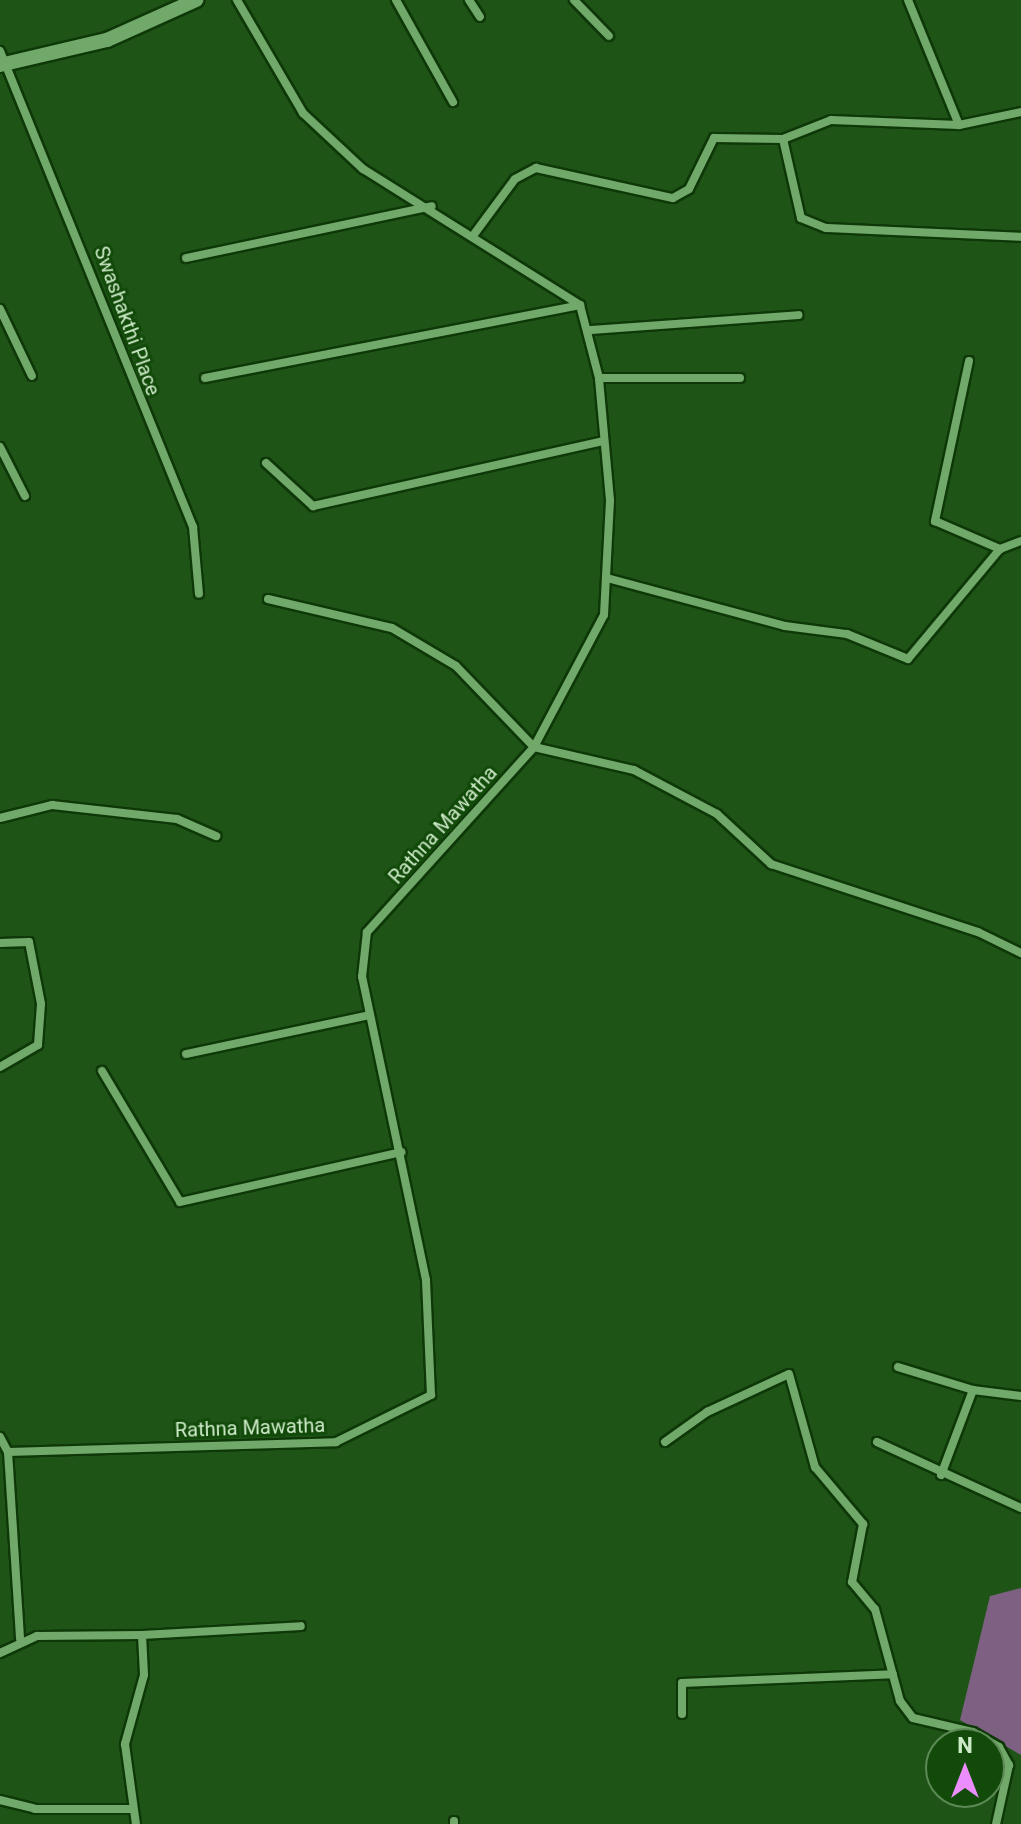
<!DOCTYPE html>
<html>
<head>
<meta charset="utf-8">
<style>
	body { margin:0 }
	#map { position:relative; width:1021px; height:1824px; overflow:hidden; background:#1e5517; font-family:Roboto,sans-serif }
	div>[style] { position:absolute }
	.green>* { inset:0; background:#7d6082 }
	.roads { filter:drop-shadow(2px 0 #0e3808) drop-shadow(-2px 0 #0e3808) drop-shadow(0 2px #0e3808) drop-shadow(0 -2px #0e3808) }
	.minor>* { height:8px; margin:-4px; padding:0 4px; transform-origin:4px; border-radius:4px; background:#70a969 }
	.tertiary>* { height:14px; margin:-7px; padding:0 7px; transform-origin:7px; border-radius:7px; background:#70a969 }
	span { translate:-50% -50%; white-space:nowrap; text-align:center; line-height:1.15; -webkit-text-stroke:6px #124a0a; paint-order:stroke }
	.street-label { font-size:20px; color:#cdeac8 }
	.north { position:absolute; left:925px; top:1728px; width:80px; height:80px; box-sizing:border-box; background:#124a0a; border:2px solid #5d8a56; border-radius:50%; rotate:0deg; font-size:22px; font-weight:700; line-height:32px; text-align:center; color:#cdeac8 }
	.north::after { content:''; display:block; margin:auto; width:28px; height:36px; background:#eb8dfc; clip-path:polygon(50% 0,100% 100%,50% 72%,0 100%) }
</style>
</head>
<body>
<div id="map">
	<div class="green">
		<i style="clip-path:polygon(1021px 1588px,1021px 1755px,960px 1720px,990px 1596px)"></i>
	</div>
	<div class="roads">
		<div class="minor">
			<i style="left:396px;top:0;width:117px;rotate:60.8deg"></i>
			<i style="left:469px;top:0;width:20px;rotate:57deg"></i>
			<i style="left:574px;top:0;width:50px;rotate:45.8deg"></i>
			<i style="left:908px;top:0;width:135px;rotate:67.8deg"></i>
			<i style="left:0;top:51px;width:514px;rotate:67.93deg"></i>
			<i style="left:193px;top:527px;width:67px;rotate:84.9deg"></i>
			<i style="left:783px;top:139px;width:81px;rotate:77.2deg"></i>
			<i style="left:801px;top:218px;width:27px;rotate:22deg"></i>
			<i style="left:826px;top:228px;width:195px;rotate:2.6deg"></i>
			<i style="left:475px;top:233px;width:67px;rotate:-53.5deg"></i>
			<i style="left:515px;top:179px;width:24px;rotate:-28deg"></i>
			<i style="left:536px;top:168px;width:140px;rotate:12.4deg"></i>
			<i style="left:673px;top:198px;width:18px;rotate:-29deg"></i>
			<i style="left:689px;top:189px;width:57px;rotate:-63.9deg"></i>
			<i style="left:714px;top:138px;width:69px;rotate:0.8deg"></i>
			<i style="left:783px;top:139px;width:52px;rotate:-21.6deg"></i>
			<i style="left:831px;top:120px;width:128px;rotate:2.2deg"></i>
			<i style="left:959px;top:125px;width:63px;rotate:-11.8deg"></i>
			<i style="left:186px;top:258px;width:251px;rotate:-11.9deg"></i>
			<i style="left:0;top:309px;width:74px;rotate:64.5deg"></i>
			<i style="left:591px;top:330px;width:208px;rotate:-4.1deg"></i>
			<i style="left:969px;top:361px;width:164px;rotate:102deg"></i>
			<i style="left:935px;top:521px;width:71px;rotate:23.3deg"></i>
			<i style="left:205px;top:378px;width:382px;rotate:-11deg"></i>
			<i style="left:599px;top:378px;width:141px"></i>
			<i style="left:0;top:447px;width:55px;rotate:63deg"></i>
			<i style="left:266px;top:463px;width:64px;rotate:42.5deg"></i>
			<i style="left:313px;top:506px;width:297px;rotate:-12.6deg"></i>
			<i style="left:607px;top:578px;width:184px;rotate:15.1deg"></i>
			<i style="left:785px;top:626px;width:63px;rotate:7.4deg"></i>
			<i style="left:847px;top:634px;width:66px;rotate:22.3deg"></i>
			<i style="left:908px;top:659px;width:143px;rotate:-50.1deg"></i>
			<i style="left:1000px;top:549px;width:22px;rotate:-21deg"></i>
			<i style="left:268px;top:599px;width:127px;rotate:13.2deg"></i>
			<i style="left:392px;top:628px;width:74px;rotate:30.7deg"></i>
			<i style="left:456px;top:666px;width:112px;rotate:46.1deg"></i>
			<i style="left:534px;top:747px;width:103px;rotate:13deg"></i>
			<i style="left:634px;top:770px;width:94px;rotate:27.9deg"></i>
			<i style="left:717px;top:814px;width:74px;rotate:42.8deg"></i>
			<i style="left:771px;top:864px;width:218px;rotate:18.2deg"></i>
			<i style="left:978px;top:932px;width:48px;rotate:26deg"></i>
			<i style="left:0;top:818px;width:54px;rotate:-14deg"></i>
			<i style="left:52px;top:805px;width:126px;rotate:6.4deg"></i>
			<i style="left:177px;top:819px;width:43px;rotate:23.6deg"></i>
			<i style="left:0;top:943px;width:29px;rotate:-2deg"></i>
			<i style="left:29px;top:942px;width:63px;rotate:79deg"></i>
			<i style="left:41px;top:1004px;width:41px;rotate:94.2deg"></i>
			<i style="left:38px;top:1045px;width:44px;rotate:149.9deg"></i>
			<i style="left:186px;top:1054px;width:187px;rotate:-12deg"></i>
			<i style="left:102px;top:1071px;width:152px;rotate:59.2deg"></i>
			<i style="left:180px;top:1202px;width:227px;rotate:-12.7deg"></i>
			<i style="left:898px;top:1367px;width:78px;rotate:17deg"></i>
			<i style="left:0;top:1437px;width:17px;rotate:62deg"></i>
			<i style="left:8px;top:1452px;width:328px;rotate:-1.7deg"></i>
			<i style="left:336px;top:1442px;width:106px;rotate:-26.3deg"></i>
			<i style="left:431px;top:1395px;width:115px;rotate:-92.5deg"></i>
			<i style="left:426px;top:1280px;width:310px;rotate:-101.9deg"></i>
			<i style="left:362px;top:977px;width:45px;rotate:-83.7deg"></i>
			<i style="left:367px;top:932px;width:249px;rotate:-47.9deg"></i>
			<i style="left:534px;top:747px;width:149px;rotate:-62.1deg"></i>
			<i style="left:604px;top:615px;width:115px;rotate:-87deg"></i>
			<i style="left:610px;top:500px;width:122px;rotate:-95.2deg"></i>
			<i style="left:599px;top:378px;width:75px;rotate:-104.6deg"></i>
			<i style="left:580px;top:305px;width:256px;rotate:-147.9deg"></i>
			<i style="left:363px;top:169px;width:82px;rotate:-137deg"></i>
			<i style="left:303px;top:113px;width:131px;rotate:-120.3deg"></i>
			<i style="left:665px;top:1442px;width:52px;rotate:-35.5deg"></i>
			<i style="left:707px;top:1412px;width:90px;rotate:-24.9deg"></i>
			<i style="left:789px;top:1374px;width:97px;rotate:74.4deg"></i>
			<i style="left:815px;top:1467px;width:75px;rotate:49.9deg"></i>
			<i style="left:863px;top:1524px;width:59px;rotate:100.7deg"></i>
			<i style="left:852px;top:1582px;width:35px;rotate:50deg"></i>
			<i style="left:875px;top:1609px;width:95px;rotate:74.8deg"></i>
			<i style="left:900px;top:1701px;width:21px;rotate:53deg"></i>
			<i style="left:913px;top:1718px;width:62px;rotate:13.1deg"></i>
			<i style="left:973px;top:1732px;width:30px;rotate:30deg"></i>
			<i style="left:999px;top:1747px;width:21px;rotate:61deg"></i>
			<i style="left:1009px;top:1765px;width:60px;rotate:102.4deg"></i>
			<i style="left:877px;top:1442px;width:158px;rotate:24.6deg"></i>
			<i style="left:8px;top:1452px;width:187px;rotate:86.3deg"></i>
			<i style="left:941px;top:1475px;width:91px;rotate:-69.4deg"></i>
			<i style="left:973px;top:1390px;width:48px;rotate:7.1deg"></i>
			<i style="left:142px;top:1635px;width:159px;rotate:-3.2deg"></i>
			<i style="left:0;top:1653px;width:41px;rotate:-24.7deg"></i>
			<i style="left:37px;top:1636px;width:105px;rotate:-0.5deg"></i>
			<i style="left:142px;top:1635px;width:40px;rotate:87.1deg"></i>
			<i style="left:144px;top:1675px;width:72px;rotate:105.4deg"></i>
			<i style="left:125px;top:1744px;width:81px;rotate:82.2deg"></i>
			<i style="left:682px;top:1714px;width:31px;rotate:-90deg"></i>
			<i style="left:682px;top:1683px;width:211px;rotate:-2.4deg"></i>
			<i style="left:0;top:1800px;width:36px;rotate:14deg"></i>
			<i style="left:35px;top:1809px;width:98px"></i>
			<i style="left:454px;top:1821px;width:3px;rotate:90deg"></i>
		</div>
		<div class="tertiary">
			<i style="left:0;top:65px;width:110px;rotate:-13.2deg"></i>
			<i style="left:107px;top:40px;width:98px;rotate:-24.2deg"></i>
		</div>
	</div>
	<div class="street-label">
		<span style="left:127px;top:321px;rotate:70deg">Swashakthi Place</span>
		<span style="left:443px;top:825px;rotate:-48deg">Rathna Mawatha</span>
		<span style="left:250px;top:1428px;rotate:-2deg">Rathna Mawatha</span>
	</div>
	<div class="north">N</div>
</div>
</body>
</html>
